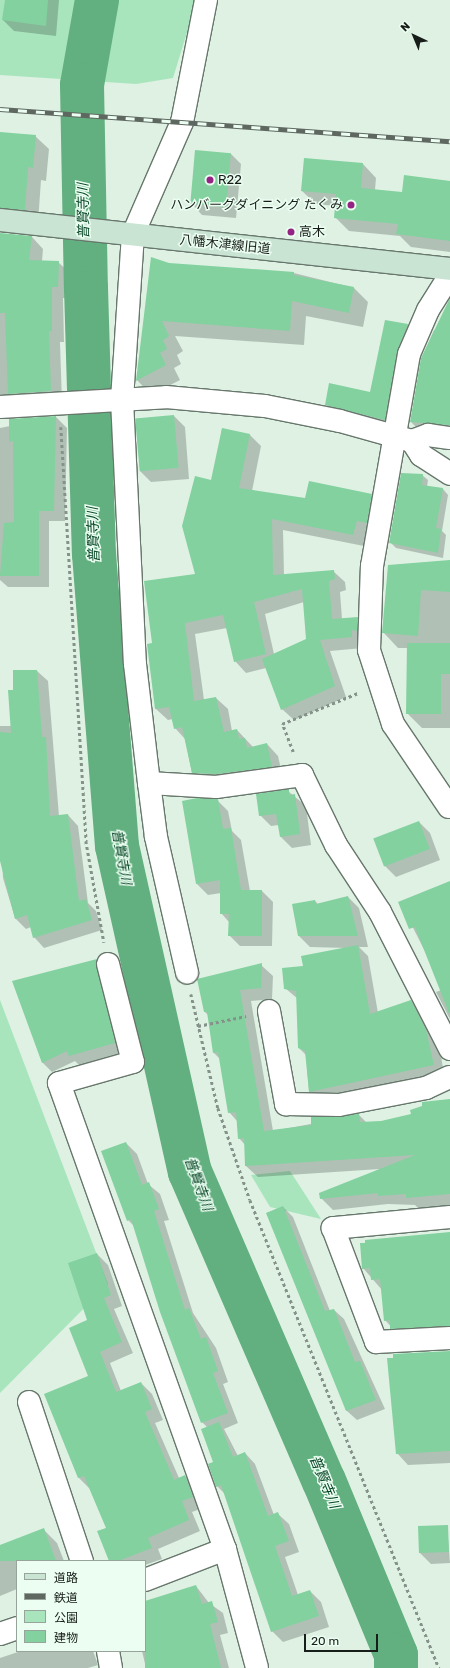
<!DOCTYPE html>
<html>
<head>
<meta charset="utf-8">
<style>
	body { margin:0 }
	#map { position:relative; width:450px; height:1668px; overflow:hidden; background:#def1e3; font-family:Rubik,"Noto Sans JP",sans-serif }
	div>[style] { position:absolute }
	.green>* { inset:0; background:#a8e5bd }
	.shadow>* { inset:0; background:#0003 }
	.river>* { height:44px; margin:-22px; padding:0 22px; transform-origin:22px; border-radius:22px; background:#62af7f }
	.building>* { inset:0; background:#82d19f; transform-origin:0 0 }
	.path>* { height:2.5px; margin-top:-1.25px; transform-origin:0; background:repeating-linear-gradient(90deg,#859289 0 3px,transparent 0 6px) }
	.roads { filter:drop-shadow(1px 0 #67776c) drop-shadow(-1px 0 #67776c) drop-shadow(0 1px #67776c) drop-shadow(0 -1px #67776c) }
	.street>* { height:22px; margin:-11px; padding:0 11px; transform-origin:11px; border-radius:11px; background:#fff }
	.secondary>* { height:22px; margin:-11px; padding:0 11px; transform-origin:11px; border-radius:11px; background:#cae4d4 }
	.rail>* { height:4.5px; margin-top:-2.25px; transform-origin:0; background:repeating-linear-gradient(90deg,#ebfef1 0 9px,#5e6861 0 18px); box-sizing:border-box; border-block:1px solid #5e6861 }
	.dots>* { width:11px; height:11px; translate:-50% -50%; box-sizing:border-box; border:2px solid #ebfef1; border-radius:50% }
	span { translate:-50% -50%; white-space:nowrap; text-align:center; line-height:1.15; -webkit-text-stroke:3px #ebfef1; paint-order:stroke }
	.poi-label { font-size:13px; color:#171d19 }
	.left { translate:0 -50%; text-align:left }
	.right { translate:-100% -50%; text-align:right }
	.street-label { font-size:13px; color:#171d19 }
	.water-label { font-size:14px; color:#084727; font-style:italic }
	.legend { position:absolute; left:16px; top:1560px; width:130px; height:92px; box-sizing:border-box; background:#ebfef1; border:1px solid #96a49b; margin:0; padding:5px 7px; list-style:none; font-size:12px; color:#171d19 }
	.legend li { display:flex; align-items:center; gap:8px; height:20px }
	.legend b { width:20px; border:1px solid #96a49b }
	.north { position:absolute; left:394px; top:16px; width:40px; height:40px; -webkit-text-stroke:3px #ebfef1; paint-order:stroke; rotate:316deg; font-size:11px; font-weight:700; line-height:16px; text-align:center; color:#171d19 }
	.north::after { content:''; display:block; margin:auto; width:14px; height:18px; background:#171d19; clip-path:polygon(50% 0,100% 100%,50% 72%,0 100%) }
	.scale { position:absolute; left:304px; top:1634px; width:74px; height:18px; box-sizing:border-box; border:2px solid #171d19; border-top:0; padding-left:5px; font-size:12px; line-height:14px; white-space:nowrap; color:#171d19; -webkit-text-stroke:3px #ebfef1; paint-order:stroke }
</style>
</head>
<body>
<div id="map">
	<div class="green">
		<i style="clip-path:polygon(0 0,197px 0,173px 78px,136px 84px,0 75px)"></i>
		<i style="clip-path:polygon(0 1000px,108px 1284px,0 1393px)"></i>
		<i style="clip-path:polygon(290px 1171px,321px 1219px,270px 1207px,251px 1175px)"></i>
	</div>
	<div class="shadow">
		<i style="clip-path:polygon(6px 0,59px 0,56px 36px,14px 31px,3px 20px)"></i>
		<i style="clip-path:polygon(0 136px,35px 136px,49px 149px,46px 181px,41px 180px,38px 223px,0 211px)"></i>
		<i style="clip-path:polygon(230px 153px,241px 164px,236px 218px,202px 215px,192px 204px)"></i>
		<i style="clip-path:polygon(363px 164px,376px 178px,375px 190px,403px 193px,450px 182px,450px 252px,411px 247px,400px 236px,349px 231px,335px 217px,336px 206px,316px 204px,302px 191px)"></i>
		<i style="clip-path:polygon(0 234px,32px 237px,43px 249px,42px 261px,58px 262px,70px 273px,69px 299px,63px 298px,64px 342px,60px 342px,62px 403px,0 398px)"></i>
		<i style="clip-path:polygon(169px 264px,294px 273px,354px 288px,368px 302px,363px 327px,306px 316px,304px 345px,175px 336px,183px 351px,177px 355px,181px 364px,174px 368px,180px 380px,151px 395px,137px 380px)"></i>
		<i style="clip-path:polygon(386px 321px,408px 325px,418px 336px,395px 430px,337px 416px,326px 405px,371px 393px)"></i>
		<i style="clip-path:polygon(434px 330px,450px 338px,450px 435px,423px 434px,411px 422px,422px 358px)"></i>
		<i style="clip-path:polygon(174px 416px,185px 427px,189px 479px,151px 482px,140px 471px,136px 419px)"></i>
		<i style="clip-path:polygon(56px 417px,67px 428px,65px 521px,49px 521px,49px 587px,8px 587px,0 580px,0 428px)"></i>
		<i style="clip-path:polygon(evenodd,222px 429px,250px 435px,261px 446px,252px 491px,306px 499px,371px 495px,383px 507px,364px 546px,283px 530px,284px 575px,333px 571px,345px 582px,346px 590px,340px 592px,342px 619px,357px 618px,369px 629px,363px 648px,330px 651px,346px 697px,294px 720px,282px 709px,266px 668px,246px 673px,235px 661px,227px 628px,195px 634px,204px 700px,216px 698px,228px 709px,232px 731px,237px 730px,253px 747px,267px 744px,278px 756px,283px 778px,204px 784px,192px 773px,185px 739px,175px 728px,173px 719px,168px 720px,156px 709px,148px 645px,154px 644px,197px 574px,222px 429px,304px 602px,307px 640px,274px 654px,265px 614px,304px 602px)"></i>
		<i style="clip-path:polygon(422px 475px,428px 480px,427px 487px,443px 489px,448px 495px,442px 531px,446px 535px,443px 558px,396px 548px,390px 542px)"></i>
		<i style="clip-path:polygon(450px 562px,450px 728px,422px 728px,407px 713px,407px 648px,398px 648px,383px 632px,389px 566px)"></i>
		<i style="clip-path:polygon(37px 671px,48px 681px,59px 816px,68px 815px,78px 826px,88px 903px,96px 911px,102px 930px,44px 948px,34px 937px,31px 927px,26px 929px,15px 918px,3px 878px,0 825px,0 726px,12px 726px,14px 691px)"></i>
		<i style="clip-path:polygon(288px 791px,306px 806px,311px 845px,292px 848px,281px 837px,279px 825px,271px 826px,260px 815px)"></i>
		<i style="clip-path:polygon(217px 800px,228px 811px,232px 831px,241px 840px,250px 891px,262px 891px,273px 902px,272px 946px,240px 946px,229px 935px,229px 922px,221px 913px,221px 893px,208px 895px,197px 884px,183px 802px)"></i>
		<i style="clip-path:polygon(419px 822px,430px 833px,440px 860px,396px 877px,385px 866px)"></i>
		<i style="clip-path:polygon(450px 882px,450px 1019px,436px 992px,444px 989px,400px 902px)"></i>
		<i style="clip-path:polygon(348px 897px,359px 908px,368px 947px,359px 947px,368px 956px,378px 1013px,411px 1001px,421px 1012px,440px 1049px,444px 1075px,320px 1102px,309px 1091px,306px 1055px,299px 1048px,298px 999px,285px 988px,304px 967px,347px 948px,310px 947px,299px 936px,315px 901px,318px 904px)"></i>
		<i style="clip-path:polygon(97px 960px,106px 969px,124px 1052px,79px 1065px,75px 1061px,52px 1072px,42px 1062px)"></i>
		<i style="clip-path:polygon(261px 965px,273px 976px,272px 999px,251px 1001px,273px 1131px,359px 1115px,367px 1123px,381px 1122px,412px 1115px,450px 1100px,450px 1210px,444px 1207px,419px 1209px,415px 1205px,388px 1204px,333px 1210px,321px 1198px,380px 1169px,258px 1177px,246px 1166px,245px 1145px,239px 1138px,237px 1121px,229px 1112px,220px 1059px,214px 1053px,209px 1016px,205px 1012px)"></i>
		<i style="clip-path:polygon(126px 1143px,137px 1154px,148px 1184px,160px 1194px,169px 1220px,164px 1221px,193px 1313px,216px 1348px,228px 1382px,223px 1384px,238px 1423px,224px 1429px,238px 1456px,245px 1453px,255px 1464px,274px 1515px,278px 1514px,289px 1524px,299px 1552px,285px 1557px,298px 1595px,310px 1591px,321px 1602px,329px 1627px,283px 1642px,272px 1631px,226px 1495px,217px 1486px,208px 1428px,202px 1422px,135px 1227px,128px 1220px)"></i>
		<i style="clip-path:polygon(283px 1207px,293px 1217px,330px 1311px,334px 1310px,344px 1319px,385px 1409px,357px 1420px,347px 1411px,267px 1213px)"></i>
		<i style="clip-path:polygon(450px 1235px,450px 1337px,403px 1340px,385px 1320px,382px 1290px,363px 1268px)"></i>
		<i style="clip-path:polygon(97px 1254px,108px 1265px,122px 1306px,114px 1309px,133px 1353px,110px 1363px,121px 1391px,141px 1383px,152px 1394px,163px 1420px,155px 1423px,179px 1478px,185px 1476px,196px 1487px,203px 1508px,192px 1512px,200px 1531px,158px 1549px,162px 1559px,145px 1565px,145px 1561px,110px 1561px,107px 1529px,90px 1489px,79px 1478px,90px 1377px,88px 1321px)"></i>
		<i style="clip-path:polygon(450px 1351px,450px 1463px,408px 1465px,397px 1453px)"></i>
		<i style="clip-path:polygon(447px 1526px,450px 1563px,431px 1564px,420px 1553px)"></i>
		<i style="clip-path:polygon(44px 1530px,57px 1543px,64px 1561px,17px 1561px,17px 1589px,0 1596px,0 1546px)"></i>
		<i style="clip-path:polygon(196px 1586px,209px 1603px,223px 1613px,228px 1633px,220px 1635px,229px 1668px,146px 1668px,142px 1651px,145px 1602px)"></i>
		<i style="clip-path:polygon(21px 1651px,93px 1651px,98px 1665px,88px 1668px,0 1668px,0 1658px)"></i>
	</div>
	<div class="river">
		<i style="left:97px;top:0;width:86px;rotate:100deg"></i>
		<i style="left:82px;top:85px;width:203px;rotate:88.9deg"></i>
		<i style="left:86px;top:288px;width:266px;rotate:88.3deg"></i>
		<i style="left:94px;top:554px;width:293px;rotate:85.5deg"></i>
		<i style="left:117px;top:846px;width:334px;rotate:77.4deg"></i>
		<i style="left:190px;top:1172px;width:337px;rotate:66.6deg"></i>
		<i style="left:324px;top:1481px;width:188px;rotate:67.5deg"></i>
		<i style="left:396px;top:1655px;width:13px;rotate:90deg"></i>
	</div>
	<div class="building">
		<i style="clip-path:polygon(5px 0,48px 0,46px 26px,2px 20px)"></i>
		<i style="clip-path:polygon(0 132px,36px 135px,33px 168px,28px 167px,25px 210px,0 208px)"></i>
		<i style="left:195px;top:150px;width:36px;height:54px;rotate:5deg"></i>
		<i style="clip-path:polygon(304px 158px,363px 163px,361px 188px,402px 192px,404px 175px,450px 181px,450px 241px,396px 234px,398px 224px,334px 218px,336px 194px,301px 191px)"></i>
		<i style="clip-path:polygon(0 233px,32px 236px,29px 260px,59px 261px,58px 287px,52px 287px,52px 331px,49px 331px,51px 391px,8px 394px,5px 313px,0 313px)"></i>
		<i style="clip-path:polygon(151px 257px,169px 263px,294px 272px,294px 275px,354px 287px,349px 313px,292px 301px,290px 331px,162px 321px,169px 336px,163px 340px,167px 349px,160px 353px,166px 365px,136px 381px)"></i>
		<i style="clip-path:polygon(450px 298px,450px 425px,410px 422px,421px 358px)"></i>
		<i style="clip-path:polygon(385px 320px,408px 324px,397px 352px,385px 420px,325px 405px,329px 383px,370px 392px)"></i>
		<i style="left:174px;top:415px;width:53px;height:39px;rotate:85deg"></i>
		<i style="clip-path:polygon(56px 416px,54px 511px,39px 511px,39px 576px,0 576px,4px 523px,14px 522px,13px 441px,9px 442px,9px 419px)"></i>
		<i style="clip-path:polygon(222px 428px,250px 434px,239px 488px,305px 498px,309px 481px,372px 494px,367px 523px,357px 521px,353px 535px,272px 519px,273px 575px,334px 570px,335px 579px,329px 581px,332px 619px,358px 617px,357px 631px,352px 630px,352px 637px,320px 640px,335px 686px,281px 710px,262px 659px,306px 639px,302px 589px,254px 602px,266px 654px,234px 662px,223px 615px,185px 623px,194px 701px,216px 697px,224px 732px,237px 729px,239px 739px,245px 738px,247px 748px,267px 743px,272px 767px,216px 774px,192px 773px,182px 727px,174px 729px,169px 707px,155px 709px,147px 644px,152px 643px,144px 581px,195px 574px,182px 526px,195px 476px,211px 480px)"></i>
		<i style="clip-path:polygon(401px 473px,423px 474px,422px 485px,443px 488px,436px 528px,441px 529px,438px 553px,389px 543px)"></i>
		<i style="clip-path:polygon(450px 560px,450px 592px,421px 590px,418px 636px,382px 633px,388px 565px)"></i>
		<i style="clip-path:polygon(407px 643px,450px 643px,450px 674px,441px 674px,441px 714px,406px 714px)"></i>
		<i style="clip-path:polygon(13px 670px,37px 670px,42px 737px,46px 737px,50px 816px,68px 814px,79px 901px,86px 899px,92px 920px,33px 938px,27px 915px,15px 919px,0 861px,0 732px,11px 733px,8px 690px,13px 690px)"></i>
		<i style="clip-path:polygon(289px 789px,289px 795px,295px 794px,300px 834px,280px 837px,276px 814px,259px 816px,256px 794px)"></i>
		<i style="clip-path:polygon(197px 798px,218px 799px,223px 829px,231px 828px,241px 890px,262px 890px,262px 936px,228px 936px,229px 914px,220px 914px,220px 880px,196px 884px,182px 801px)"></i>
		<i style="left:419px;top:821px;width:30px;height:49px;rotate:69deg"></i>
		<i style="clip-path:polygon(450px 881px,450px 1013px,449px 1013px,415px 927px,409px 929px,398px 902px)"></i>
		<i style="clip-path:polygon(348px 896px,358px 936px,298px 936px,292px 904px,315px 900px,316px 904px)"></i>
		<i style="clip-path:polygon(358px 945px,370px 1014px,411px 1000px,426px 1030px,434px 1065px,309px 1092px,305px 1051px,298px 1048px,296px 991px,284px 989px,282px 968px,303px 966px,301px 956px)"></i>
		<i style="clip-path:polygon(97px 959px,115px 1043px,69px 1056px,67px 1051px,42px 1063px,12px 981px)"></i>
		<i style="clip-path:polygon(262px 963px,261px 988px,240px 990px,264px 1131px,311px 1125px,311px 1117px,359px 1114px,360px 1122px,381px 1121px,411px 1114px,410px 1110px,422px 1106px,422px 1102px,450px 1099px,450px 1194px,406px 1198px,406px 1194px,378px 1196px,378px 1193px,320px 1199px,319px 1193px,415px 1155px,245px 1166px,244px 1138px,238px 1139px,236px 1112px,228px 1113px,218px 1052px,213px 1053px,207px 1012px,204px 1012px,197px 979px)"></i>
		<i style="clip-path:polygon(126px 1142px,142px 1185px,149px 1182px,159px 1209px,154px 1211px,185px 1310px,189px 1308px,201px 1339px,206px 1337px,218px 1371px,213px 1373px,228px 1413px,201px 1423px,160px 1312px,131px 1219px,127px 1221px,101px 1151px)"></i>
		<i style="clip-path:polygon(283px 1206px,325px 1311px,334px 1309px,355px 1362px,360px 1361px,376px 1400px,346px 1411px,266px 1213px)"></i>
		<i style="clip-path:polygon(450px 1232px,450px 1326px,390px 1329px,390px 1320px,384px 1321px,380px 1279px,371px 1280px,370px 1268px,362px 1269px,360px 1243px,365px 1243px,365px 1240px)"></i>
		<i style="clip-path:polygon(97px 1253px,111px 1295px,104px 1298px,122px 1342px,100px 1352px,116px 1392px,141px 1382px,152px 1409px,145px 1412px,174px 1480px,185px 1475px,193px 1497px,182px 1501px,189px 1520px,148px 1538px,152px 1548px,118px 1561px,109px 1561px,97px 1531px,106px 1528px,84px 1476px,78px 1478px,44px 1394px,88px 1376px,69px 1328px,87px 1320px,68px 1263px)"></i>
		<i style="clip-path:polygon(450px 1351px,450px 1451px,396px 1454px,387px 1358px,393px 1358px,393px 1354px)"></i>
		<i style="clip-path:polygon(219px 1422px,233px 1457px,245px 1452px,268px 1516px,278px 1512px,289px 1541px,275px 1546px,292px 1596px,310px 1590px,319px 1616px,271px 1632px,221px 1485px,216px 1487px,208px 1464px,213px 1462px,201px 1429px)"></i>
		<i style="left:448px;top:1525px;width:27px;height:30px;rotate:88deg"></i>
		<i style="clip-path:polygon(44px 1528px,56px 1561px,0 1561px,0 1545px)"></i>
		<i style="clip-path:polygon(196px 1585px,202px 1604px,212px 1601px,218px 1622px,210px 1624px,221px 1668px,145px 1668px,145px 1601px)"></i>
	</div>
	<div class="path">
		<i style="left:61px;top:427px;width:415px;rotate:86.5deg"></i>
		<i style="left:86px;top:841px;width:103px;rotate:79.9deg"></i>
		<i style="left:293px;top:752px;width:30px;rotate:-111deg"></i>
		<i style="left:282px;top:724px;width:82px;rotate:-22.2deg"></i>
		<i style="left:191px;top:994px;width:117px;rotate:76.7deg"></i>
		<i style="left:218px;top:1108px;width:97px;rotate:70.8deg"></i>
		<i style="left:250px;top:1200px;width:505px;rotate:68.01deg"></i>
		<i style="left:198px;top:1026px;width:49px;rotate:-11.8deg"></i>
	</div>
	<div class="roads">
		<div class="street">
			<i style="left:206px;top:0;width:124px;rotate:101.1deg"></i>
			<i style="left:182px;top:122px;width:122px;rotate:113.6deg"></i>
			<i style="left:133px;top:234px;width:166px;rotate:93.8deg"></i>
			<i style="left:122px;top:400px;width:264px;rotate:87.2deg"></i>
			<i style="left:135px;top:664px;width:120px;rotate:83.3deg"></i>
			<i style="left:149px;top:783px;width:67px;rotate:3.4deg"></i>
			<i style="left:216px;top:787px;width:87px;rotate:-7.9deg"></i>
			<i style="left:302px;top:775px;width:78px;rotate:64.1deg"></i>
			<i style="left:336px;top:845px;width:80px;rotate:56.7deg"></i>
			<i style="left:380px;top:912px;width:154px;rotate:62.9deg"></i>
			<i style="left:0;top:407px;width:166px;rotate:-3.4deg"></i>
			<i style="left:166px;top:397px;width:99px;rotate:5.2deg"></i>
			<i style="left:265px;top:406px;width:76px;rotate:11.3deg"></i>
			<i style="left:340px;top:421px;width:75px;rotate:15.5deg"></i>
			<i style="left:412px;top:441px;width:17px;rotate:57deg"></i>
			<i style="left:421px;top:455px;width:35px;rotate:33deg"></i>
			<i style="left:412px;top:441px;width:17px;rotate:-21deg"></i>
			<i style="left:428px;top:435px;width:22px;rotate:8deg"></i>
			<i style="left:149px;top:783px;width:54px;rotate:82.6deg"></i>
			<i style="left:156px;top:837px;width:139px;rotate:77.1deg"></i>
			<i style="left:449px;top:807px;width:100px;rotate:-124deg"></i>
			<i style="left:393px;top:724px;width:78px;rotate:-108deg"></i>
			<i style="left:369px;top:650px;width:84px;rotate:-88deg"></i>
			<i style="left:372px;top:566px;width:215px;rotate:-80.1deg"></i>
			<i style="left:409px;top:354px;width:48px;rotate:-66.6deg"></i>
			<i style="left:428px;top:310px;width:41px;rotate:-57.8deg"></i>
			<i style="left:108px;top:964px;width:101px;rotate:75.7deg"></i>
			<i style="left:133px;top:1062px;width:77px;rotate:164.2deg"></i>
			<i style="left:59px;top:1083px;width:495px;rotate:70.4deg"></i>
			<i style="left:225px;top:1549px;width:123px;rotate:74.9deg"></i>
			<i style="left:269px;top:1011px;width:95px;rotate:79.6deg"></i>
			<i style="left:286px;top:1104px;width:53px;rotate:1.1deg"></i>
			<i style="left:339px;top:1105px;width:89px;rotate:-11.1deg"></i>
			<i style="left:426px;top:1088px;width:26px;rotate:-25deg"></i>
			<i style="left:450px;top:1217px;width:118px;rotate:174.6deg"></i>
			<i style="left:333px;top:1228px;width:122px;rotate:69.3deg"></i>
			<i style="left:376px;top:1342px;width:74px;rotate:-3.1deg"></i>
			<i style="left:29px;top:1402px;width:168px;rotate:71.6deg"></i>
			<i style="left:145px;top:1580px;width:86px;rotate:-21.2deg"></i>
			<i style="left:0;top:1634px;width:18px;rotate:-19deg"></i>
			<i style="left:108px;top:1651px;width:17px;rotate:80deg"></i>
		</div>
		<div class="secondary">
			<i style="left:0;top:220px;width:453px;rotate:6.2deg"></i>
		</div>
	</div>
	<div class="rail">
		<i style="left:0;top:109px;width:451px;rotate:4.1deg"></i>
	</div>
	<div class="dots">
		<i style="left:210px;top:180px;background:#942383"></i>
		<i style="left:351px;top:205px;background:#942383"></i>
		<i style="left:291px;top:232px;background:#942383"></i>
	</div>
	<div class="poi-label">
		<span class="left" style="left:218px;top:180px">R22</span>
		<span class="right" style="left:343px;top:205px">ハンバーグダイニング たくみ</span>
		<span class="left" style="left:299px;top:232px">高木</span>
	</div>
	<div class="street-label">
		<span style="left:225px;top:245px;rotate:6deg">八幡木津線旧道</span>
	</div>
	<div class="water-label">
		<span style="left:84px;top:211px;rotate:-91deg">普賢寺川</span>
		<span style="left:94px;top:535px;rotate:-92deg">普賢寺川</span>
		<span style="left:121px;top:857px;rotate:80deg">普賢寺川</span>
		<span style="left:198px;top:1184px;rotate:70deg">普賢寺川</span>
		<span style="left:324px;top:1482px;rotate:67deg">普賢寺川</span>
	</div>
	<ul class="legend">
	<li><b style="height:5px;background:#cae4d4"></b>道路</li>
	<li><b style="height:5px;background:#5e6861"></b>鉄道</li>
	<li><b style="height:11px;background:#a8e5bd"></b>公園</li>
	<li><b style="height:11px;background:#82d19f"></b>建物</li>
	</ul>
	<div class="north">N</div>
	<div class="scale">20 m</div>
</div>
</body>
</html>
